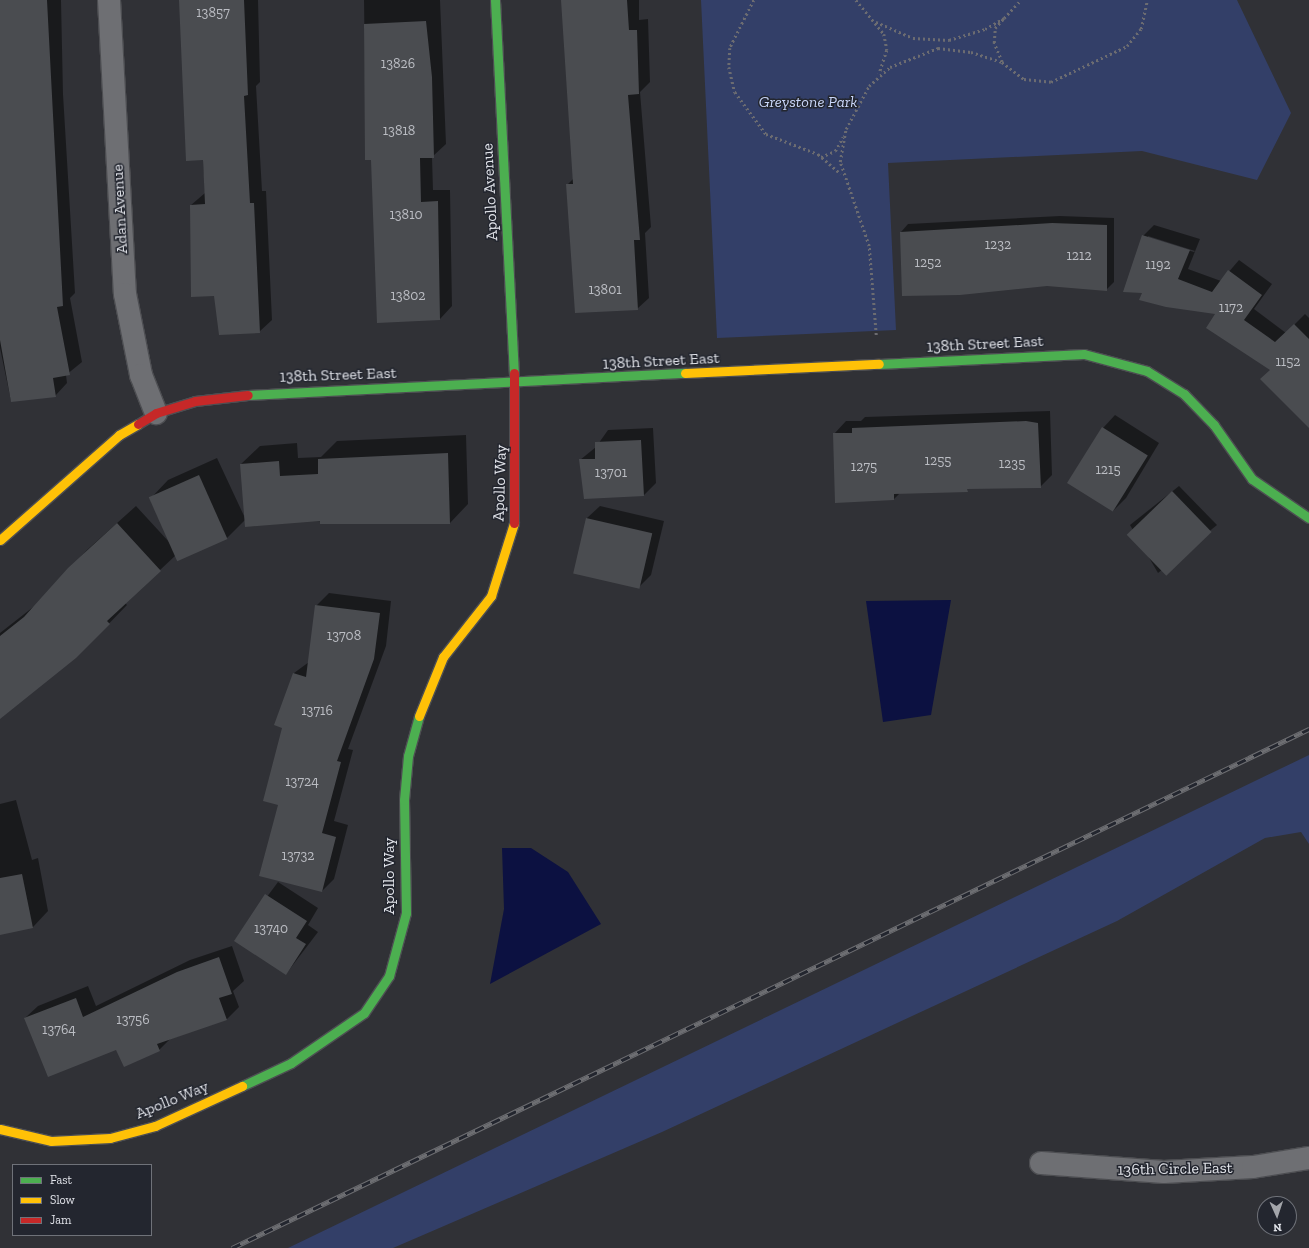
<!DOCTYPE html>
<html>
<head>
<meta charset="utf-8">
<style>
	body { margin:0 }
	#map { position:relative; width:1309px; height:1248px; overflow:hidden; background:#303136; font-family:"Zilla Slab",serif }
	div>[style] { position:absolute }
	.green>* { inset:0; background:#333f68 }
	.water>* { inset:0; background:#0c1141 }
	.shadow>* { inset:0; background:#0007 }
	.building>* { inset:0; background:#4a4c50; transform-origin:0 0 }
	.path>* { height:2.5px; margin-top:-1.25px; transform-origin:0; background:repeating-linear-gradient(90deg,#6c6c71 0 2px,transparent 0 5px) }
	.roads { filter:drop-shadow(1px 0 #4d4e52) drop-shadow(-1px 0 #4d4e52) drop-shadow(0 1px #4d4e52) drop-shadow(0 -1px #4d4e52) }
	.street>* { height:22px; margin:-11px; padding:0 11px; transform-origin:11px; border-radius:11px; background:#6e6f73 }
	.fast>* { height:9px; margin:-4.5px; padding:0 4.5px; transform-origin:4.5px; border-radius:4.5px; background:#4caf50 }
	.slow>* { height:9px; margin:-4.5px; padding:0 4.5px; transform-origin:4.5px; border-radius:4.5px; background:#ffc107 }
	.jam>* { height:9px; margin:-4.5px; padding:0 4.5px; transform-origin:4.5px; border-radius:4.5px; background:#c62828 }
	.rail>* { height:4.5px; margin-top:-2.25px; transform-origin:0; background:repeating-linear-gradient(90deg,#23262f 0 9px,#6d6e72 0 18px); box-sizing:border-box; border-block:1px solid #6d6e72 }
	span { translate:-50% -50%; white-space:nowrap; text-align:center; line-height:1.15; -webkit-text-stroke:3px #23262f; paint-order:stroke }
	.number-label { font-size:14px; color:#bbbdc3 }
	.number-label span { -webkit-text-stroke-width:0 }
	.park-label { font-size:16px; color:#c9d6f9; font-style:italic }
	.street-label { font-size:16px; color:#e1e3e9 }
	.legend { position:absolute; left:12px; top:1164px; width:140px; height:72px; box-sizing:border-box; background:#23262f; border:1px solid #6f7279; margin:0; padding:5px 7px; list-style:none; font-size:12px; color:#e1e3e9 }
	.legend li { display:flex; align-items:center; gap:8px; height:20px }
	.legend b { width:20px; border:1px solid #6f7279 }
	.north { position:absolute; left:1257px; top:1196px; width:40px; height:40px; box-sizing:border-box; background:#23262f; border:1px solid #6f7279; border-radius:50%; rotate:177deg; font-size:11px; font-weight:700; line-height:16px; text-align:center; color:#e1e3e9 }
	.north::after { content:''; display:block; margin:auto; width:14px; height:18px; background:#a3a5aa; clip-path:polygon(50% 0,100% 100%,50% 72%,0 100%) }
</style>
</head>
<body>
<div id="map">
	<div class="green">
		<i style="clip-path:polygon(701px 0,1237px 0,1291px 113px,1257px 180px,1142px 151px,888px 163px,896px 330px,717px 338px)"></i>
		<i style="clip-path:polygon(1309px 755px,1309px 844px,1301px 832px,1265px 838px,1117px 921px,662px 1132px,393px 1248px,288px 1248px)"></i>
	</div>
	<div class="water">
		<i style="clip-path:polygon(951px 600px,931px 715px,883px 722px,866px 601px)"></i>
		<i style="clip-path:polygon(502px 848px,531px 848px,568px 872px,601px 924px,490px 984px,504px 909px)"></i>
	</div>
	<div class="shadow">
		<i style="clip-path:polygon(0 0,61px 0,63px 94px,75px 293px,70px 298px,82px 362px,66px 375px,67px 383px,55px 396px,11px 401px,0 348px)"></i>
		<i style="clip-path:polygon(180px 0,258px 0,260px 82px,256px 86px,262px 191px,266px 191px,272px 320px,259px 332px,215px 295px,191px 205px,205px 193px,203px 159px)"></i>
		<i style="clip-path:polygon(364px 0,440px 0,446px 144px,432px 157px,433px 190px,450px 190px,452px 306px,440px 319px,372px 159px,366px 159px)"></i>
		<i style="clip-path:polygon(562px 0,639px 0,639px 20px,648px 19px,650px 82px,640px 92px,651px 227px,645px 233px,649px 298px,637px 309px,567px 185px,574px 178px)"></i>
		<i style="clip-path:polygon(1060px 216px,1114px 218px,1114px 282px,1106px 290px,901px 232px,908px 224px)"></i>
		<i style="clip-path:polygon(evenodd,1154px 225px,1200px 239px,1188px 269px,1221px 281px,1239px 260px,1272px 284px,1254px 309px,1286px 333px,1305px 314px,1309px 318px,1309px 424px,1271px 369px,1217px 314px,1143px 292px,1143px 236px,1154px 225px,1148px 236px,1195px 251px,1194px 252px,1148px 238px,1148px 236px)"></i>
		<i style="clip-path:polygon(1050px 411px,1052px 475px,1040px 487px,1010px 488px,1010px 485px,900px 493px,894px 499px,834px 434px,846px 421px,861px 421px,865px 417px)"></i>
		<i style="clip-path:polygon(1115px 415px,1159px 443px,1126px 498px,1113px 511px,1103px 428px)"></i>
		<i style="clip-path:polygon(653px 428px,656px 483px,644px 495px,580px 460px,596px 447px,608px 430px)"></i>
		<i style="clip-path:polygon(466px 435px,468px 504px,450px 523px,245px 520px,227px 538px,176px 555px,125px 603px,127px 605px,94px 639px,0 718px,0 633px,37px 604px,87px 550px,136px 506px,170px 543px,150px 499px,168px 480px,217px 458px,245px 518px,241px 464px,260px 446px,297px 443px,298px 458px,321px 457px,337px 441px)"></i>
		<i style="clip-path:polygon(1179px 486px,1217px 525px,1158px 573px,1130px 525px)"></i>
		<i style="clip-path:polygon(600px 506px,664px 521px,651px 575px,639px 587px,575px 572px,587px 518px)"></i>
		<i style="clip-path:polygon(329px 593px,391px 601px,386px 646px,348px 749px,353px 750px,334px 821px,348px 825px,334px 879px,322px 891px,279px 804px,283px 727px,276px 724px,294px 673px,309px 662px,316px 606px)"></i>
		<i style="clip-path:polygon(16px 800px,32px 860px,38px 858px,48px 911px,33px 927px,0 934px,0 804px)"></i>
		<i style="clip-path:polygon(278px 882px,318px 908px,308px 925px,318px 932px,286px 974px,235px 940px)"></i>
		<i style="clip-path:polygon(232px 946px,244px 981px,233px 991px,239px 1007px,227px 1019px,170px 1039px,159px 1050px,116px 1048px,25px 1018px,38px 1006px,88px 986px,96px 1006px,190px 960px)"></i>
	</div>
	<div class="building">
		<i style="clip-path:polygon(0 0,47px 0,63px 306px,57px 307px,70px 375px,53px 378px,56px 397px,11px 402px,0 340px)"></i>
		<i style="clip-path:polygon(179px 0,244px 0,248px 95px,244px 96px,250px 203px,254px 203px,260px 333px,219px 335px,214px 296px,191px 297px,190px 205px,205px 204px,203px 160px,186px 161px)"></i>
		<i style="clip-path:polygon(561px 0,627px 0,629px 30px,637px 30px,639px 94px,628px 95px,640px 240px,634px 240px,638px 310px,575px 313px,566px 184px,573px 184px)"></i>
		<i style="clip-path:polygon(426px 21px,432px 77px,434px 158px,420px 158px,421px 202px,438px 201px,440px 320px,377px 323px,371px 160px,365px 160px,364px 24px)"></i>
		<i style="clip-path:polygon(1052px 223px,1107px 225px,1107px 291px,1047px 286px,960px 295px,902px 296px,900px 232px)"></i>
		<i style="clip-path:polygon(1142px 235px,1190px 250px,1178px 279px,1212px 292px,1228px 270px,1262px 295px,1244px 320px,1275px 342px,1294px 324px,1309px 339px,1309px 428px,1260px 379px,1270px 370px,1206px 328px,1215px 314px,1166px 307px,1139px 300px,1142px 293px,1123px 292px)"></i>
		<i style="clip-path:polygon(1026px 421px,1038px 423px,1041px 488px,967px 489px,968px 492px,894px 494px,894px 500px,835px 503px,833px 433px,852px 433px,852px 428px)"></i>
		<i style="left:1102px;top:427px;width:54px;height:66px;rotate:32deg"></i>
		<i style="clip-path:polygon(641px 440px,644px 496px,584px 499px,579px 459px,595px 459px,595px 442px)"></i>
		<i style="clip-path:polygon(448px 453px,450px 524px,320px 524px,320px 521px,245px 527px,240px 464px,279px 461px,280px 476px,318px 474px,318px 459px)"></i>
		<i style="left:199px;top:475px;width:70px;height:55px;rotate:66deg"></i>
		<i style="left:1172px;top:491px;width:57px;height:63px;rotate:46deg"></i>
		<i style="left:586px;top:518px;width:68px;height:57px;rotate:13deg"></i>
		<i style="clip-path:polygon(117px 523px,161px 571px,107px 621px,110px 624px,76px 658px,0 719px,0 636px,24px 617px,68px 568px)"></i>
		<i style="clip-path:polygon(315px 605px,380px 613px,374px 659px,337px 761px,341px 762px,322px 833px,336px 837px,322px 892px,259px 876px,278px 805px,263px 801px,282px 728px,274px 725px,293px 673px,306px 677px)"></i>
		<i style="clip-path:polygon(22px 874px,33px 928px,0 935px,0 878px)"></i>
		<i style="clip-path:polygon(265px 894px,307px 921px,296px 938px,306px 944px,286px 975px,234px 941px)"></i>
		<i style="clip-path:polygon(219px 957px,232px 994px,219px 998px,227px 1020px,157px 1044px,160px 1051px,124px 1067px,116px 1050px,48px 1077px,24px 1018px,76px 998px,83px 1017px,177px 972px)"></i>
	</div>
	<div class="path">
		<i style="left:754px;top:0;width:54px;rotate:116.6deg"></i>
		<i style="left:730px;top:48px;width:19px;rotate:93deg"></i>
		<i style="left:729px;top:67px;width:26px;rotate:77deg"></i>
		<i style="left:735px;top:92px;width:52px;rotate:53.6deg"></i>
		<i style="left:766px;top:134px;width:56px;rotate:21deg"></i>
		<i style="left:818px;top:154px;width:30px;rotate:41deg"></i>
		<i style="left:856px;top:0;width:44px;rotate:50.5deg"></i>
		<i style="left:884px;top:34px;width:16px;rotate:79deg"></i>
		<i style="left:887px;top:50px;width:25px;rotate:108deg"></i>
		<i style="left:876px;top:22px;width:40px;rotate:23.4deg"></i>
		<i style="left:913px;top:38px;width:36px;rotate:3deg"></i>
		<i style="left:949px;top:40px;width:38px;rotate:-17deg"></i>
		<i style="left:985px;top:29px;width:22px;rotate:-30deg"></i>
		<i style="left:1004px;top:18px;width:25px;rotate:-47deg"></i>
		<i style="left:1002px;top:62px;width:21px;rotate:-113deg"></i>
		<i style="left:994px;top:43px;width:15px;rotate:-86deg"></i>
		<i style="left:995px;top:28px;width:12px;rotate:-48deg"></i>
		<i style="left:821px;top:157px;width:15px;rotate:-23deg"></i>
		<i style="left:835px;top:151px;width:16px;rotate:-60deg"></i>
		<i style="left:876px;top:335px;width:89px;rotate:-94.5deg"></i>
		<i style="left:869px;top:246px;width:89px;rotate:-109deg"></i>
		<i style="left:840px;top:162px;width:34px;rotate:-80deg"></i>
		<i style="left:846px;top:129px;width:49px;rotate:-61.9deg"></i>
		<i style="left:869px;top:86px;width:28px;rotate:-42deg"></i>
		<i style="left:890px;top:67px;width:52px;rotate:-21.6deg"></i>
		<i style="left:938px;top:48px;width:33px;rotate:7deg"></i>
		<i style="left:971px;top:52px;width:33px;rotate:18deg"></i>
		<i style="left:1002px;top:62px;width:28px;rotate:38deg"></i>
		<i style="left:1024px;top:79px;width:27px;rotate:6deg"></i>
		<i style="left:1051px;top:82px;width:84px;rotate:-25.3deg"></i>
		<i style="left:1127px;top:46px;width:22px;rotate:-51deg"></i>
		<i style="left:1141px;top:29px;width:30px;rotate:-78deg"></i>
	</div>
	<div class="roads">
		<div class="street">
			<i style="left:109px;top:0;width:294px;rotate:86.9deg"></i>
			<i style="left:125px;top:294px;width:83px;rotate:78.8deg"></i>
			<i style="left:141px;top:375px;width:41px;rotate:68.5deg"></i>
			<i style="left:1041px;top:1163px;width:123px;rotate:4.2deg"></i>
			<i style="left:1164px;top:1172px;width:89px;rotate:-3.2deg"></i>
			<i style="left:1253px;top:1167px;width:57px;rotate:-9.1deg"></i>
		</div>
		<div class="fast">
			<i style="left:495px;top:0;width:373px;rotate:87.1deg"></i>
			<i style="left:879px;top:364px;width:205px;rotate:-2.8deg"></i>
			<i style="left:1084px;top:354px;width:65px;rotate:15.1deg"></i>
			<i style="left:1147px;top:371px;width:44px;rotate:31.9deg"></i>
			<i style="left:1184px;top:394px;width:43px;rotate:45.9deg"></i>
			<i style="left:1214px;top:425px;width:66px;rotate:54.9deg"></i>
			<i style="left:1252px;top:479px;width:69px;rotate:34.4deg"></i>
			<i style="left:248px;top:395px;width:438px;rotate:-2.9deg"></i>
			<i style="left:242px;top:1086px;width:54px;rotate:-25.1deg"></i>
			<i style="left:291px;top:1063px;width:88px;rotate:-34.4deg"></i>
			<i style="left:364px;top:1013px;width:45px;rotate:-56deg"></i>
			<i style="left:389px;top:976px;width:65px;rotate:-74.9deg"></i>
			<i style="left:406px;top:913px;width:113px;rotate:-91deg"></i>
			<i style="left:404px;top:800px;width:44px;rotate:-84.8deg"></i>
			<i style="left:408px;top:756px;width:41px;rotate:-74.6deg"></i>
		</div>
		<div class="slow">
			<i style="left:685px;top:373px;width:194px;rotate:-2.7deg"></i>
			<i style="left:0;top:540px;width:159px;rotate:-41.4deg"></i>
			<i style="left:119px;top:435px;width:22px;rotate:-30deg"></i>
			<i style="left:419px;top:716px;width:64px;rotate:-67.9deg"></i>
			<i style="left:443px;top:657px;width:78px;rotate:-51.8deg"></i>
			<i style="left:491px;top:596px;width:77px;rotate:-72.5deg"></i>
			<i style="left:0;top:1129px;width:52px;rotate:13.2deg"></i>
			<i style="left:51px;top:1141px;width:59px;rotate:-2.9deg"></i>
			<i style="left:110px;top:1138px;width:47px;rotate:-14.9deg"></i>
			<i style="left:155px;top:1126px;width:96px;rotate:-24.7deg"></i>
		</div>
		<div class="jam">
			<i style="left:138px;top:424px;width:21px;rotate:-31deg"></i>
			<i style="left:156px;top:413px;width:41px;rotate:-17.1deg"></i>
			<i style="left:195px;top:401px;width:53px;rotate:-6.5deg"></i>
			<i style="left:514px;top:523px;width:150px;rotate:-90deg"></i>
		</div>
	</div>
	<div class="rail">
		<i style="left:232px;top:1248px;width:1196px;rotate:-25.73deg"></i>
	</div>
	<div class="number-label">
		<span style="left:213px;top:13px">13857</span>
		<span style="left:398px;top:64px">13826</span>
		<span style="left:399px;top:131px">13818</span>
		<span style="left:406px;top:215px">13810</span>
		<span style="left:998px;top:245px">1232</span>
		<span style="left:1079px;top:256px">1212</span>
		<span style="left:928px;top:263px">1252</span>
		<span style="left:1158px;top:265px">1192</span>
		<span style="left:605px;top:290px">13801</span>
		<span style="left:408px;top:296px">13802</span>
		<span style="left:1231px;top:308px">1172</span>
		<span style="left:1288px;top:362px">1152</span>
		<span style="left:938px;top:461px">1255</span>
		<span style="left:1012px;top:464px">1235</span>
		<span style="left:864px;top:467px">1275</span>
		<span style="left:1108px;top:470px">1215</span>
		<span style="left:611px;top:473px">13701</span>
		<span style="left:344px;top:636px">13708</span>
		<span style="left:317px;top:711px">13716</span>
		<span style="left:302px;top:782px">13724</span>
		<span style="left:298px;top:856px">13732</span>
		<span style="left:271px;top:929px">13740</span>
		<span style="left:133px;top:1020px">13756</span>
		<span style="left:59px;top:1030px">13764</span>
	</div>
	<div class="park-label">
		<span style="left:808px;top:102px">Greystone Park</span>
	</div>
	<div class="street-label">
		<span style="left:490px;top:192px;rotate:-93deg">Apollo Avenue</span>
		<span style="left:120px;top:209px;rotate:-93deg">Adan Avenue</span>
		<span style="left:985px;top:344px;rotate:-3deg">138th Street East</span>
		<span style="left:661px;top:361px;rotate:-3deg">138th Street East</span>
		<span style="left:338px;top:375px;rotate:-2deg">138th Street East</span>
		<span style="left:500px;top:483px;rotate:-88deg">Apollo Way</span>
		<span style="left:389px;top:876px;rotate:-90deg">Apollo Way</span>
		<span style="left:172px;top:1100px;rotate:-22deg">Apollo Way</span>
		<span style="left:1175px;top:1169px;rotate:-1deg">136th Circle East</span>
	</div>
	<ul class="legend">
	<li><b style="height:5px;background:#4caf50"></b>Fast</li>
	<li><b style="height:5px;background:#ffc107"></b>Slow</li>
	<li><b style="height:5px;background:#c62828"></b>Jam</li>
	</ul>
	<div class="north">N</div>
</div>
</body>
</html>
